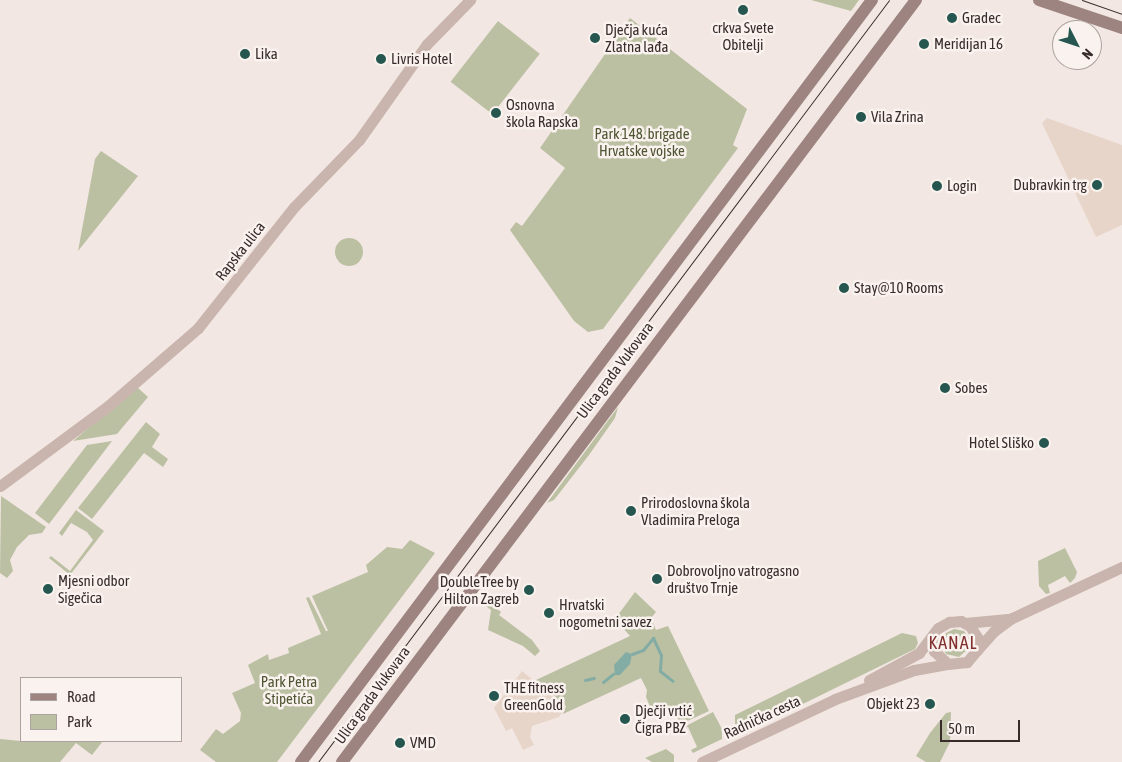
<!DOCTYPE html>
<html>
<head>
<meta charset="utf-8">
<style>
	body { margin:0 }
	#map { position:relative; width:1122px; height:762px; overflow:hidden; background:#f2e7e2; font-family:"Asap Condensed",sans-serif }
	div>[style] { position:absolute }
	.green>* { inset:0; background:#bcc0a3; transform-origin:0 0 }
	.round { border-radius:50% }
	.plaza>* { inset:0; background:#e8d5ca }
	.water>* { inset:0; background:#83aca5 }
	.stream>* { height:3px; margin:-1.5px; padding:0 1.5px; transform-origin:1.5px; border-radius:1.5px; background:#83aca5 }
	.tertiary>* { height:11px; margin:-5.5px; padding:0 5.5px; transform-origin:5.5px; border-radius:5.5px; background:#c9b5ae }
	.secondary>* { height:12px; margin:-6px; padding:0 6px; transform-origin:6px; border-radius:6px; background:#9d8480 }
	.tram>* { height:1px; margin:-0.5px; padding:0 0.5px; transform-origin:0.5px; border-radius:0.5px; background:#382d2c }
	.dots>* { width:14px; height:14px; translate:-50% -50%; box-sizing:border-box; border:2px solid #f9f2ee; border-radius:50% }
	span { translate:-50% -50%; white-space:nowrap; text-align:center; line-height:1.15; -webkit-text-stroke:5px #f9f2ee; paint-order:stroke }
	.poi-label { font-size:15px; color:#382d2c }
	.left { translate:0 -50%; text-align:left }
	.right { translate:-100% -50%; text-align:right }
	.park-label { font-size:15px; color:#4f5532 }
	.street-label { font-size:15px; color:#382d2c }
	.quarter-label { font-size:18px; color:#802f2c; letter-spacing:1px }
	.legend { position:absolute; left:20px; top:677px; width:162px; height:65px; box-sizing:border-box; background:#f9f2ee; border:1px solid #aca3a0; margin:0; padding:6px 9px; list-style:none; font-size:15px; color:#382d2c }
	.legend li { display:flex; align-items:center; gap:10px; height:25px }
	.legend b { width:25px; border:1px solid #aca3a0 }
	.north { position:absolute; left:1052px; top:20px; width:50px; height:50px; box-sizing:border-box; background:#f9f2ee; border:1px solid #aca3a0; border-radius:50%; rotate:131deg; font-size:14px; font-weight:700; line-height:20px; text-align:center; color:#382d2c }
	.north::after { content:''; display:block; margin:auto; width:18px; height:22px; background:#25564f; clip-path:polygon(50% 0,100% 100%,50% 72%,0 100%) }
	.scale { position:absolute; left:940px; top:720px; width:80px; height:22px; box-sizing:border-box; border:2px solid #382d2c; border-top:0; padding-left:6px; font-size:15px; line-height:18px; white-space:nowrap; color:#382d2c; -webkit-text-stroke:4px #f9f2ee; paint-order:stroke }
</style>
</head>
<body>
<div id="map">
	<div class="green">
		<i style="clip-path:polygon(811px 0,859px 0,851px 11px)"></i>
		<i style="clip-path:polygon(630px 18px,747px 109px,733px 145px,738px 148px,603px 329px,588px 332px,574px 321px,510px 230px,516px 222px,522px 226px,565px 168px,540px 148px)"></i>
		<i style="left:498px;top:21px;width:53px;height:77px;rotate:38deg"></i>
		<i style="clip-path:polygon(101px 151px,138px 176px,78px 251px,95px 159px)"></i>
		<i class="round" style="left:335px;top:238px;width:28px;height:28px"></i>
		<i style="clip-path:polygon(137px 387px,148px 397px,117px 434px,73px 441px)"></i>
		<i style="clip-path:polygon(618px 407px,615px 418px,589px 455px,554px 500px,547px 503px)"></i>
		<i style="clip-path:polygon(146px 422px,160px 434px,152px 447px,168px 459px,165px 464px,163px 467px,144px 453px,92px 519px,78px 508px)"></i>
		<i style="clip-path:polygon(112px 441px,49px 524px,35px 513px,87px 445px)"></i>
		<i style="clip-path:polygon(1px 496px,46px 527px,42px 533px,29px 535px,17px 547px,10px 560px,13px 571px,7px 578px,0 573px)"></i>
		<i style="clip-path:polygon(76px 510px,104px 531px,70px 575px,49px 558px,51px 556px,70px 571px,93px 540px,87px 532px,71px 523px,62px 536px,59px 533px)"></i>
		<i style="clip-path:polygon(410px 540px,435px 553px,277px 762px,216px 762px,200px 750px,216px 729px,223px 734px,240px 721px,241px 713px,232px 693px,255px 683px,248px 665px,268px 654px,269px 660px,289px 653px,288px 648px,321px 634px,306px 598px,309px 597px,326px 631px,328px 631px,312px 596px,368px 572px,366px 565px,387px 547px,402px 549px)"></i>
		<i style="clip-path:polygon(1065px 548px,1077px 572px,1075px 578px,1070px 583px,1065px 576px,1048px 585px,1050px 593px,1046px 594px,1039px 586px,1038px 561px)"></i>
		<i style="clip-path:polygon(635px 592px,656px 612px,651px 618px,656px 630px,668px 626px,709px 711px,681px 724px,671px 707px,654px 716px,646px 697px,647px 690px,641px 678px,563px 714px,566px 706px,536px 680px,630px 636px,615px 619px)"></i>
		<i style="clip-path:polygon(486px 600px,501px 612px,499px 615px,532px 640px,540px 651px,535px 656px,523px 646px,488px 630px,491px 610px,482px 603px)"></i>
		<i style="clip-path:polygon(954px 629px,964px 631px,970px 639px,969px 648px,959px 657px,946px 654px,942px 646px,946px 633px)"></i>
		<i style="clip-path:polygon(902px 633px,916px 636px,918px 643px,915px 649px,752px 729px,735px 724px,735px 715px)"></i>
		<i style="clip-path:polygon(713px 712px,722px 729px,722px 739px,693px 753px,691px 750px,697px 747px,688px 727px,680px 729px)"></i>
		<i style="clip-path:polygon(951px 712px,950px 742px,940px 762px,926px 762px,916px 756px,930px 733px,946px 713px)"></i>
		<i style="clip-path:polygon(0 739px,21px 741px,103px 741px,92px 755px,76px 743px,60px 762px,0 762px)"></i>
		<i style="clip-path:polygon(666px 749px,674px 755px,674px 762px,652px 762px,645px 758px)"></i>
	</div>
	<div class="plaza">
		<i style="clip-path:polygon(1047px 118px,1122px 145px,1122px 225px,1096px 237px,1042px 123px)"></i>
		<i style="clip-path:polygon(522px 671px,566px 707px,559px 717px,532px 726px,530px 737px,534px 745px,523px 750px,512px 728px,506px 731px,494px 708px)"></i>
	</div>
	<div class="water">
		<i style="clip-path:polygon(626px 652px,632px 654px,630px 664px,620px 675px,615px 675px,614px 665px)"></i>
	</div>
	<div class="stream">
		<i style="left:632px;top:654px;width:12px;rotate:-20deg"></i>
		<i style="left:643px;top:650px;width:16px;rotate:-50deg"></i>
		<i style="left:653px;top:638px;width:19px;rotate:65deg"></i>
		<i style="left:661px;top:655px;width:16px;rotate:94deg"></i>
		<i style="left:660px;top:671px;width:16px;rotate:38deg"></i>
		<i style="left:585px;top:680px;width:9px;rotate:-13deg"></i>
		<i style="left:603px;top:682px;width:13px;rotate:-39deg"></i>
	</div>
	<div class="tertiary">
		<i style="left:0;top:486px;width:134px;rotate:-36.5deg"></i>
		<i style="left:108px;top:406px;width:119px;rotate:-40.9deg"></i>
		<i style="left:198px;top:328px;width:154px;rotate:-51.6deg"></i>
		<i style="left:294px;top:207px;width:93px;rotate:-45.9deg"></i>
		<i style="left:359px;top:140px;width:118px;rotate:-54.7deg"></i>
		<i style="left:427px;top:44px;width:62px;rotate:-45.7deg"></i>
		<i style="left:965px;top:623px;width:43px;rotate:-5.3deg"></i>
		<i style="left:977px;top:650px;width:25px;rotate:-48deg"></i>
		<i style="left:994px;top:631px;width:22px;rotate:-36deg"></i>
		<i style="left:1012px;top:618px;width:121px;rotate:-24.9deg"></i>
		<i style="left:869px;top:680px;width:57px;rotate:-28.4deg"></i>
		<i style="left:919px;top:653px;width:31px;rotate:-53deg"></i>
		<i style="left:938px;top:628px;width:13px;rotate:-29deg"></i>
		<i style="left:949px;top:622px;width:12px;rotate:-5deg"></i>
		<i style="left:961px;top:621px;width:10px;rotate:29deg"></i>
		<i style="left:970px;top:626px;width:13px;rotate:58deg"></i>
		<i style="left:977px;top:637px;width:13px;rotate:90deg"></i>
		<i style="left:977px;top:650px;width:16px;rotate:130deg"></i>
		<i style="left:967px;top:662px;width:19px;rotate:174deg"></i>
		<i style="left:948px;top:664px;width:19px;rotate:-137deg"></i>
		<i style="left:934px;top:651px;width:13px;rotate:-90deg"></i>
		<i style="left:702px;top:762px;width:147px;rotate:-25.3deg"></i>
		<i style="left:835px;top:699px;width:84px;rotate:-20.2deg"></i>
		<i style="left:914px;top:670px;width:35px;rotate:-10deg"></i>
	</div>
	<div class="secondary">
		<i style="left:1039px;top:0;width:88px;rotate:18.6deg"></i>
		<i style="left:301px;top:762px;width:952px;rotate:-53.15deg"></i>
		<i style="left:342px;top:762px;width:954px;rotate:-53.01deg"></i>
	</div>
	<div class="tram">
		<i style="left:1082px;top:0;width:42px;rotate:19.3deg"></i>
		<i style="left:318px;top:762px;width:952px;rotate:-53.15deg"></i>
	</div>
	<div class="dots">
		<i style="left:743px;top:10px;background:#25564f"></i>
		<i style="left:952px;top:18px;background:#25564f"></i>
		<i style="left:595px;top:38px;background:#25564f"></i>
		<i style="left:924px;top:44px;background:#25564f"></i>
		<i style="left:245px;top:54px;background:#25564f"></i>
		<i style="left:381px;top:59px;background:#25564f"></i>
		<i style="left:496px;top:113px;background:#25564f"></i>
		<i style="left:861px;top:117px;background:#25564f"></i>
		<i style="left:1097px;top:185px;background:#25564f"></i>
		<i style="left:937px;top:186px;background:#25564f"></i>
		<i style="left:844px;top:288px;background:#25564f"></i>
		<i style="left:945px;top:388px;background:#25564f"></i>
		<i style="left:1044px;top:443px;background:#25564f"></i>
		<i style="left:631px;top:511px;background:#25564f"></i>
		<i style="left:657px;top:579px;background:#25564f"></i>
		<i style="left:48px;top:589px;background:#25564f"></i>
		<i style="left:529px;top:590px;background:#25564f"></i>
		<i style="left:549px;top:613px;background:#25564f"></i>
		<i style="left:494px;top:696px;background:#25564f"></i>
		<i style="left:930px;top:704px;background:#25564f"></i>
		<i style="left:625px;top:719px;background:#25564f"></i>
		<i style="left:400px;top:743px;background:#25564f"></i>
	</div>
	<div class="poi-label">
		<span class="left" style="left:962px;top:18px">Gradec</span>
		<span style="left:743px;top:36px">crkva Svete<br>Obitelji</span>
		<span class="left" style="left:605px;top:38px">Dječja kuća<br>Zlatna lađa</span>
		<span class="left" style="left:934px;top:44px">Meridijan 16</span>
		<span class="left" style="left:255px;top:54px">Lika</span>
		<span class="left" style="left:391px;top:59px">Livris Hotel</span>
		<span class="left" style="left:506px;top:113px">Osnovna<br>škola Rapska</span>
		<span class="left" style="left:871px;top:117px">Vila Zrina</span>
		<span class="right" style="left:1087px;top:185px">Dubravkin trg</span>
		<span class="left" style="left:947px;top:186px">Login</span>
		<span class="left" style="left:854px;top:288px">Stay@10 Rooms</span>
		<span class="left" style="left:955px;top:388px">Sobes</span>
		<span class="right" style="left:1034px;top:443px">Hotel Sliško</span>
		<span class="left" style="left:641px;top:511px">Prirodoslovna škola<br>Vladimira Preloga</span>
		<span class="left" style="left:667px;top:579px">Dobrovoljno vatrogasno<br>društvo Trnje</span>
		<span class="left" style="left:58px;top:589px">Mjesni odbor<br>Sigečica</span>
		<span class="right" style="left:519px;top:590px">DoubleTree by<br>Hilton Zagreb</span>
		<span class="left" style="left:559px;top:613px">Hrvatski<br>nogometni savez</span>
		<span class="left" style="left:504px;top:696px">THE fitness<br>GreenGold</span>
		<span class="right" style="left:920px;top:704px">Objekt 23</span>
		<span class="left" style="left:635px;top:719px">Dječji vrtić<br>Čigra PBZ</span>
		<span class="left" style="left:410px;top:743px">VMD</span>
	</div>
	<div class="park-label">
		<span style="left:642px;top:142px">Park 148. brigade<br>Hrvatske vojske</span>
		<span style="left:289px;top:690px">Park Petra<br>Stipetića</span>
	</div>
	<div class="street-label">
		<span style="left:240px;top:251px;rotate:-52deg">Rapska ulica</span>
		<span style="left:615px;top:370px;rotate:-53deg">Ulica grada Vukovara</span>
		<span style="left:372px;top:695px;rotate:-54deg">Ulica grada Vukovara</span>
		<span style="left:762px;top:717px;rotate:-25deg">Radnička cesta</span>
	</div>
	<div class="quarter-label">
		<span style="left:953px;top:643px">KANAL</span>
	</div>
	<ul class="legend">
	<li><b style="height:6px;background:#9d8480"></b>Road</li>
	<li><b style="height:14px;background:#bcc0a3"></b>Park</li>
	</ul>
	<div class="north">N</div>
	<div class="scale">50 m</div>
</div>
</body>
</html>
